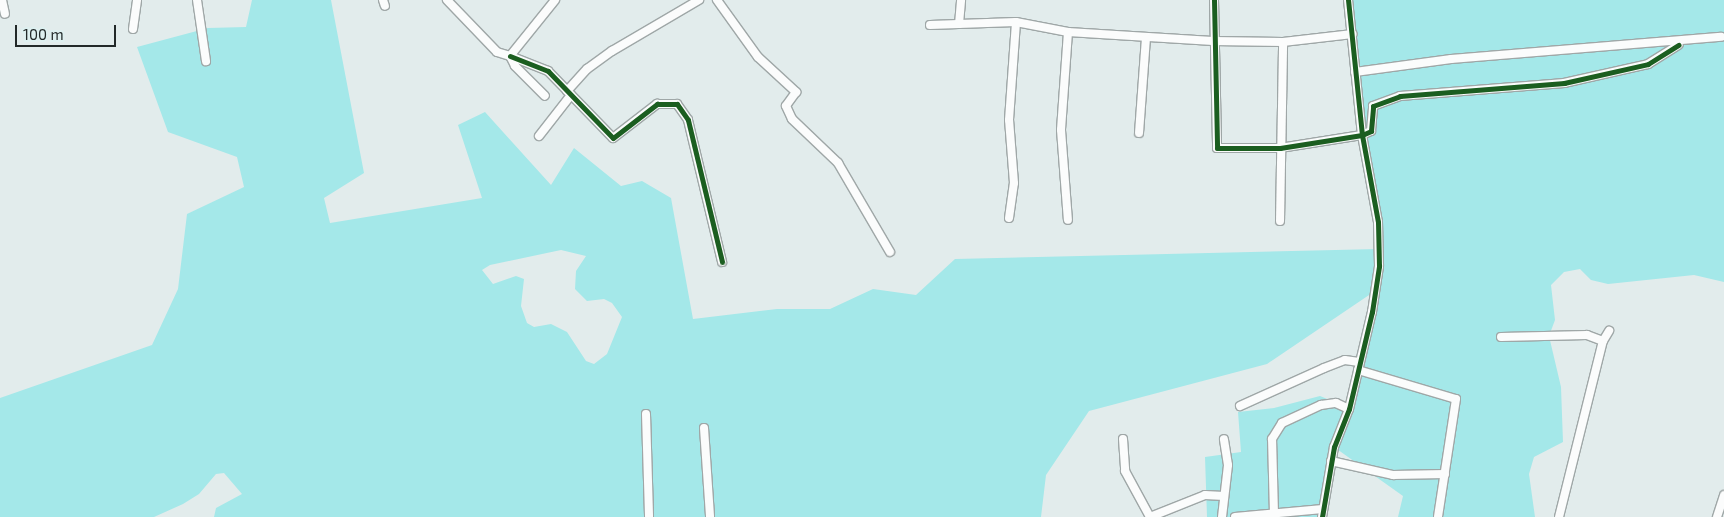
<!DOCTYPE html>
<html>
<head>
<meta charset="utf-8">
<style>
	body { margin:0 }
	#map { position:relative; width:1724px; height:517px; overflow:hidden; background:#e2ecec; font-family:"Exo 2",sans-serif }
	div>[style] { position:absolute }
	.green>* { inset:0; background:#a4e8e9 }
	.roads { filter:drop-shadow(1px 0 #9fa7a7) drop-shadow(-1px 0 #9fa7a7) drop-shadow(0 1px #9fa7a7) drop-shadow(0 -1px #9fa7a7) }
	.minor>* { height:8px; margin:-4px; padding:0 4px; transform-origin:4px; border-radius:4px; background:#fbfcfc }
	.cycleway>* { height:5px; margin:-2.5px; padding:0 2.5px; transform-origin:2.5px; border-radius:2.5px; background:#1b5e20 }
	span { translate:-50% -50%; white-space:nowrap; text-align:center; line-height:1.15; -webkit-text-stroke:4px #def0f0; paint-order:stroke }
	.scale { position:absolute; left:15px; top:25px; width:101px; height:22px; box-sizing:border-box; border:2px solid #222929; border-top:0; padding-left:6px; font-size:15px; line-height:18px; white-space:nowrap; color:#222929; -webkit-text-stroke:4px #def0f0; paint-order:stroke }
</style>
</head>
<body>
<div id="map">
	<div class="green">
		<i style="clip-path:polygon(evenodd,252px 0,331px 0,364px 173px,324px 198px,330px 223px,482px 198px,458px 125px,485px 112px,551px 185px,574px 148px,621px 186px,642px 181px,671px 198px,693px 319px,777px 309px,830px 309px,873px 289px,916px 295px,955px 259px,1379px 249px,1348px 0,1724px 0,1724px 282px,1694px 275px,1608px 284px,1591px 280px,1580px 269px,1564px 272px,1551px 285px,1555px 320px,1549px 336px,1561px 387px,1563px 442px,1534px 457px,1529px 474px,1535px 517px,1398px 517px,1403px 496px,1334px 447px,1322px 517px,1207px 517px,1205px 457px,1241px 452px,1238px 412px,1274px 408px,1320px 396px,1349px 408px,1375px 291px,1267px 364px,1089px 411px,1046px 475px,1041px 517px,214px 517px,216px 508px,242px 494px,224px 473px,216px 474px,199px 494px,183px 504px,154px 517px,0 517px,0 398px,152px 345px,178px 289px,187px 214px,244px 187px,237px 157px,168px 132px,137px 47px,208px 28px,246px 27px,252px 0,561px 250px,586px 256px,576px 271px,575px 289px,587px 301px,604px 299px,612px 303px,622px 317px,607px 354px,594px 364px,586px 361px,567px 332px,551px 324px,534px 327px,527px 323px,521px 306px,524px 279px,516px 276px,493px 284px,482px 270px,490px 265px,561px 250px)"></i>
	</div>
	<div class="roads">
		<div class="minor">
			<i style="left:2px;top:0;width:14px;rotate:78deg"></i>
			<i style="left:197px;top:0;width:62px;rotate:81.6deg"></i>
			<i style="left:383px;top:0;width:6px;rotate:72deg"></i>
			<i style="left:447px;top:0;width:72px;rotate:46.1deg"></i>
			<i style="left:497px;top:52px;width:14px;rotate:17deg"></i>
			<i style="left:510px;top:56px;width:72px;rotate:-51.2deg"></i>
			<i style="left:717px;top:0;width:70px;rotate:54.3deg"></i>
			<i style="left:758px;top:57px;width:52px;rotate:42.6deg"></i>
			<i style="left:796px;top:92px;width:17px;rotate:126deg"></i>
			<i style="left:786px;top:106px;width:14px;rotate:65deg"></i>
			<i style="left:792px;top:119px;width:64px;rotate:43.7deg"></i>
			<i style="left:838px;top:163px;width:103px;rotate:59.7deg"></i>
			<i style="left:1214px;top:0;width:148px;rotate:88.8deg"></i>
			<i style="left:1217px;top:148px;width:63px"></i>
			<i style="left:1280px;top:148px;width:83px;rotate:-9deg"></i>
			<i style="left:1362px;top:135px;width:10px;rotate:-24deg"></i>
			<i style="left:1371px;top:131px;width:25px;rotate:-85deg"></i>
			<i style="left:1373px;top:106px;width:29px;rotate:-20deg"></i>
			<i style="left:1400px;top:96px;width:165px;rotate:-4.5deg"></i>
			<i style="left:1564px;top:83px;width:86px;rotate:-12.7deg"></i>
			<i style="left:1648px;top:64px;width:36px;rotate:-32deg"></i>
			<i style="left:959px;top:24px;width:24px;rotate:-85deg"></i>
			<i style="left:930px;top:25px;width:86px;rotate:-2deg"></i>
			<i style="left:1016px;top:22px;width:53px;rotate:10.9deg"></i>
			<i style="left:1068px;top:32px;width:145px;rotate:3.6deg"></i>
			<i style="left:1213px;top:41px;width:70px;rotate:0.8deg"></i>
			<i style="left:1283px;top:42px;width:70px;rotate:-6.5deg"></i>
			<i style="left:133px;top:29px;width:29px;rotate:-82deg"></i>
			<i style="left:1068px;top:32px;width:98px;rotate:94.1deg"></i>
			<i style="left:1061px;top:130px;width:90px;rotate:85.6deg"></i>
			<i style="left:510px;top:56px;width:41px;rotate:21.5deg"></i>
			<i style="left:548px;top:71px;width:93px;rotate:45.9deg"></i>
			<i style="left:613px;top:138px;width:56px;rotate:-37.7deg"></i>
			<i style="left:657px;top:104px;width:20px"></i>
			<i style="left:677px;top:104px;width:19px;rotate:55deg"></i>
			<i style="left:688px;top:120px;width:146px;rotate:76.5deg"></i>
			<i style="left:510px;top:56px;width:11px;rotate:63deg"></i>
			<i style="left:515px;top:66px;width:42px;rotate:45deg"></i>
			<i style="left:1355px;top:72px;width:97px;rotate:-7.7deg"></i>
			<i style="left:1451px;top:59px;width:271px;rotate:-4.7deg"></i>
			<i style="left:567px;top:91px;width:30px;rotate:-48deg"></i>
			<i style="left:587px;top:69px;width:31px;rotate:-36deg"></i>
			<i style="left:612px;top:51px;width:101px;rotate:-30.4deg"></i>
			<i style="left:1139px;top:133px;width:95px;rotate:-85.8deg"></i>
			<i style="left:539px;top:136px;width:52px;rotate:-52deg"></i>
			<i style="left:1009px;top:218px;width:35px;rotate:-82deg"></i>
			<i style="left:1014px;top:183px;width:63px;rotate:-94.5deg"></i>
			<i style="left:1009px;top:120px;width:98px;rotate:-85.9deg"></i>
			<i style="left:1280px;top:221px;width:179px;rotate:-89deg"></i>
			<i style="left:1501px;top:337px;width:86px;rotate:-1.3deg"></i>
			<i style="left:1587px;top:335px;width:17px;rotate:21deg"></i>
			<i style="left:1358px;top:370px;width:102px;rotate:16.5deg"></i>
			<i style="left:1456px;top:399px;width:119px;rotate:98.7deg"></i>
			<i style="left:1240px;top:406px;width:92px;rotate:-24.3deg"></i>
			<i style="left:1324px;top:368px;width:22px;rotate:-21deg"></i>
			<i style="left:1345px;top:360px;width:14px;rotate:8deg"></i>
			<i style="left:646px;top:414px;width:103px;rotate:88.3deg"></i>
			<i style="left:704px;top:428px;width:89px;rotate:86.1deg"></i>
			<i style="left:1123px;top:439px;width:32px;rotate:86deg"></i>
			<i style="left:1125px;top:471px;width:52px;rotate:61.5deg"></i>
			<i style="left:1331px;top:461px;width:64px;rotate:12.7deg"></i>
			<i style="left:1393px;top:475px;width:52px;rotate:-1.1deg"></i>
			<i style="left:1274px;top:514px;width:75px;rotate:-91.5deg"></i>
			<i style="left:1272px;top:439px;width:19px;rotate:-58deg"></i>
			<i style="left:1282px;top:423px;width:43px;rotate:-24.8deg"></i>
			<i style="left:1321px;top:405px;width:15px;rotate:-8deg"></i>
			<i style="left:1336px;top:403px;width:14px;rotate:25deg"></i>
			<i style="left:1150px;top:517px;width:59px;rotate:-21.8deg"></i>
			<i style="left:1205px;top:495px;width:19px;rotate:3deg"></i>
			<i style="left:1222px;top:517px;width:52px;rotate:-83.4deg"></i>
			<i style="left:1228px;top:465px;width:26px;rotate:-99deg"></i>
			<i style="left:1235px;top:517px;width:88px;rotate:-5.2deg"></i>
			<i style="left:1322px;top:517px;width:71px;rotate:-80.3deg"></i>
			<i style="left:1334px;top:447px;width:41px;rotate:-68.5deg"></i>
			<i style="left:1349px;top:409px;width:100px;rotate:-76.7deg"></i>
			<i style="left:1372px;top:312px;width:47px;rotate:-81.3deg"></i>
			<i style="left:1379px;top:266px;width:44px;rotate:-91.3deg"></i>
			<i style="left:1378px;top:222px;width:88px;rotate:-100.4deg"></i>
			<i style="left:1362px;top:135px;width:136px;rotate:-95.9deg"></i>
			<i style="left:1559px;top:517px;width:181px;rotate:-76deg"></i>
			<i style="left:1603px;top:341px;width:12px;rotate:-59deg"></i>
			<i style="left:1717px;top:517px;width:23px;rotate:-72deg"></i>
		</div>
	</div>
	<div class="cycleway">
		<i style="left:1214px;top:0;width:148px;rotate:88.8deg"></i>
		<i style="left:1217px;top:148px;width:63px"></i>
		<i style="left:1280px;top:148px;width:83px;rotate:-9deg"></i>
		<i style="left:1362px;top:135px;width:10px;rotate:-24deg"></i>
		<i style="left:1371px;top:131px;width:25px;rotate:-85deg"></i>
		<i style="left:1373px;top:106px;width:29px;rotate:-20deg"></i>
		<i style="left:1400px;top:96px;width:165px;rotate:-4.5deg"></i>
		<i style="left:1564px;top:83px;width:86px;rotate:-12.7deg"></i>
		<i style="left:1648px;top:64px;width:36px;rotate:-32deg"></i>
		<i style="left:510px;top:56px;width:41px;rotate:21.5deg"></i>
		<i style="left:548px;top:71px;width:93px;rotate:45.9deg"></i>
		<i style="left:613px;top:138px;width:56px;rotate:-37.7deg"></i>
		<i style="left:657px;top:104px;width:20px"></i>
		<i style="left:677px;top:104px;width:19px;rotate:55deg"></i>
		<i style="left:688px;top:120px;width:146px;rotate:76.5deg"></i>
		<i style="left:1322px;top:517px;width:71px;rotate:-80.3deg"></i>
		<i style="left:1334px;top:447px;width:41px;rotate:-68.5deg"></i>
		<i style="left:1349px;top:409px;width:100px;rotate:-76.7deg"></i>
		<i style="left:1372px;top:312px;width:47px;rotate:-81.3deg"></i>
		<i style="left:1379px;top:266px;width:44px;rotate:-91.3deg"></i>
		<i style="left:1378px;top:222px;width:88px;rotate:-100.4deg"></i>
		<i style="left:1362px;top:135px;width:136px;rotate:-95.9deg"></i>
	</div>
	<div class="scale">100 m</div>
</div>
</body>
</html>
